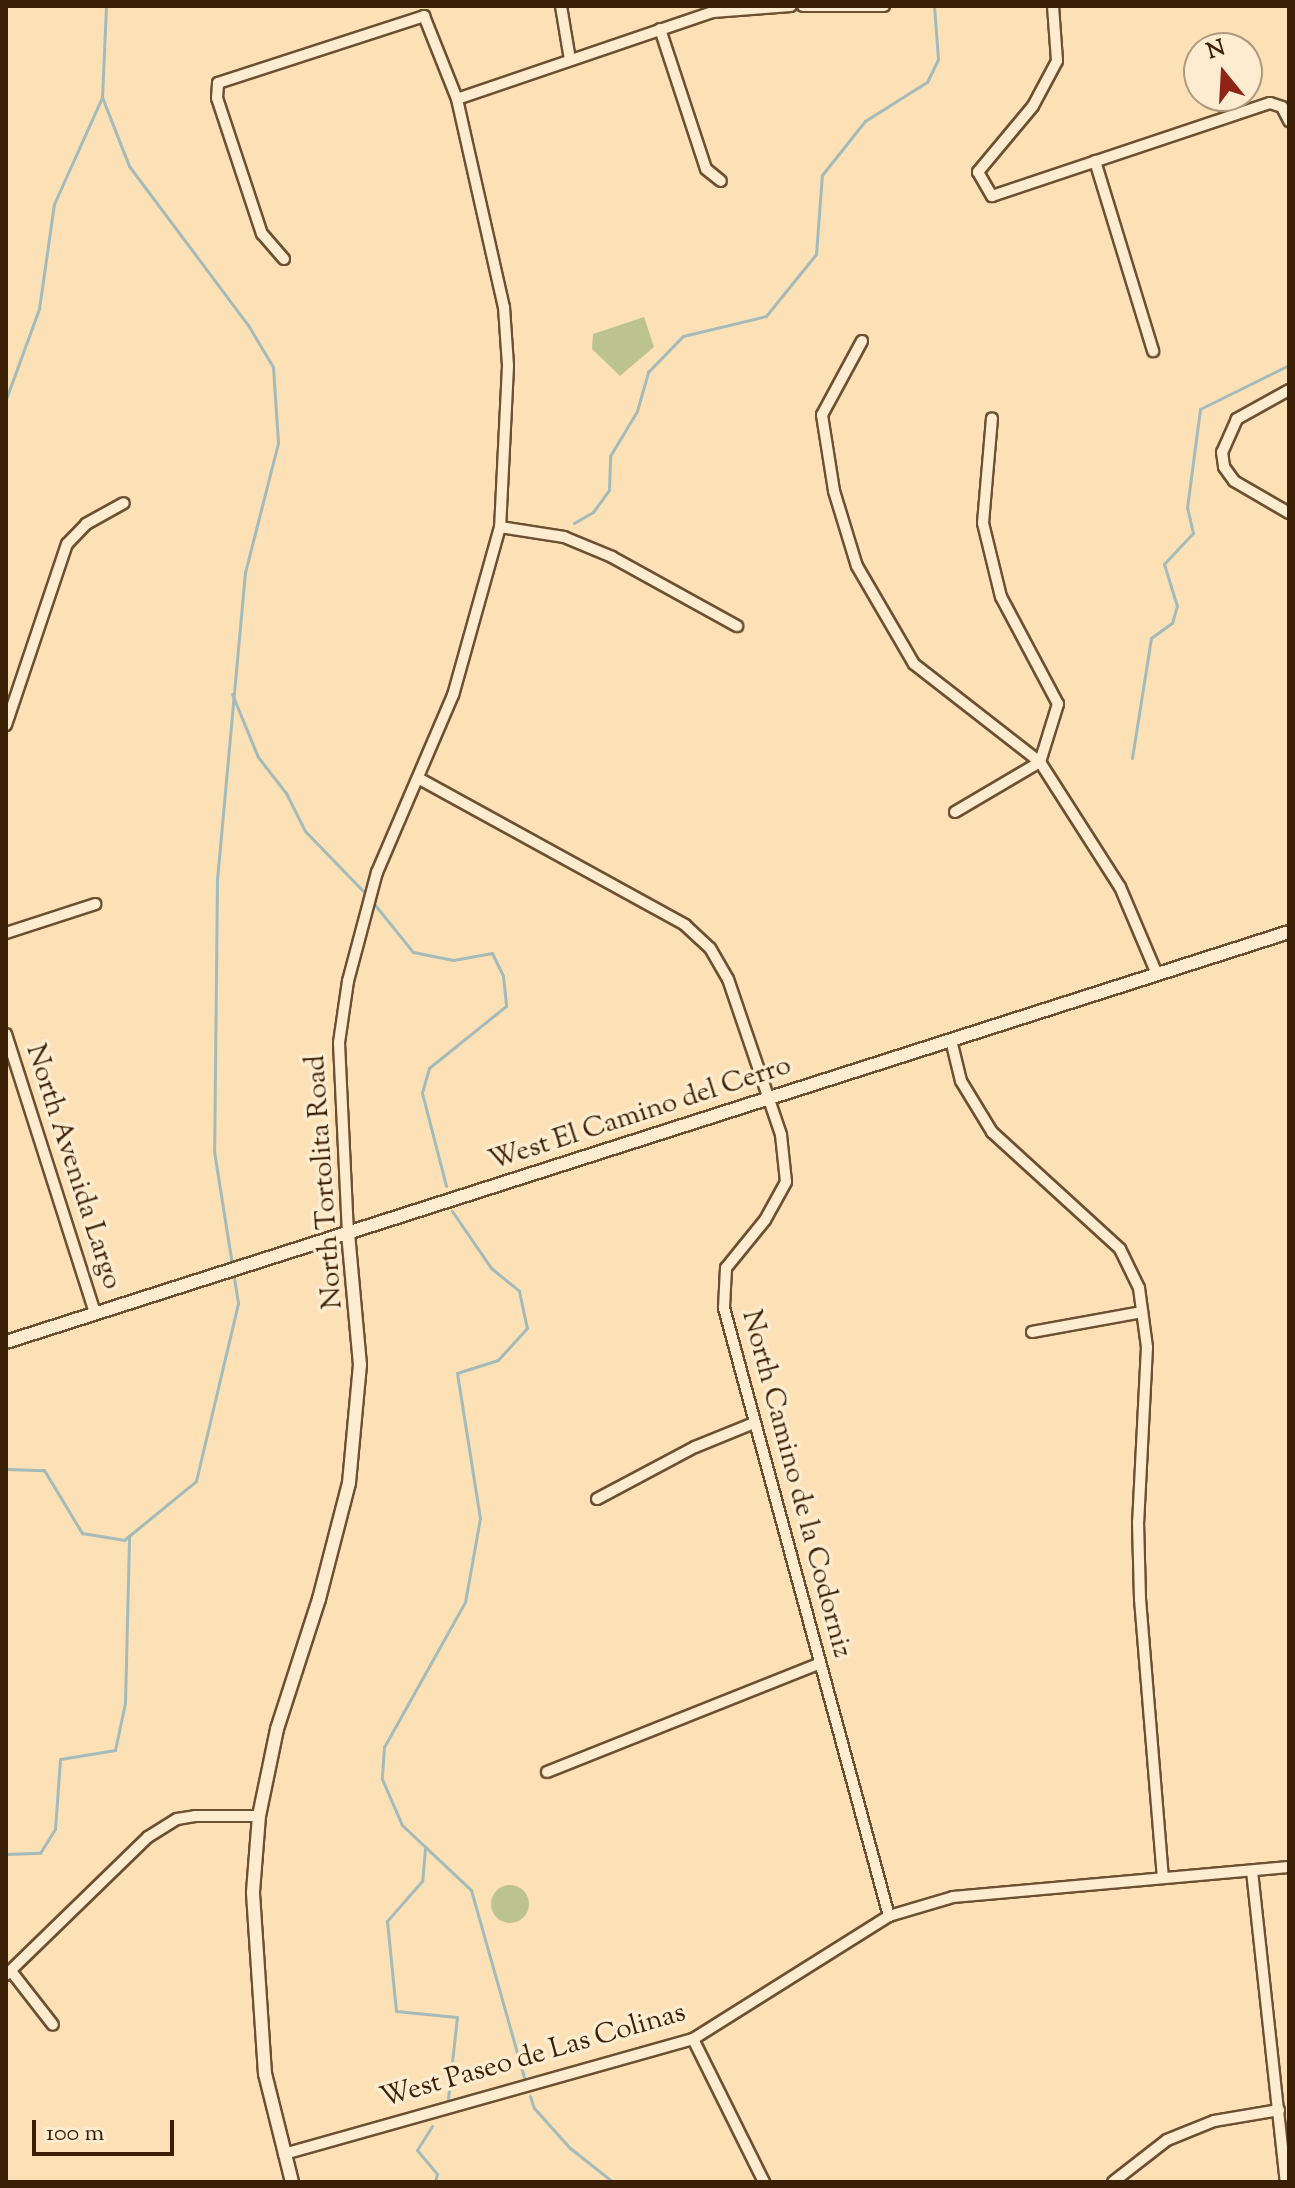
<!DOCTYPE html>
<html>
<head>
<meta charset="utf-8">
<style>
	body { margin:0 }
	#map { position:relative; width:1295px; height:2188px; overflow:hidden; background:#fce1b6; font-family:"Sorts Mill Goudy",serif }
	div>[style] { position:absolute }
	.green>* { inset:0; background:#bdc390 }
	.round { border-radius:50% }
	.stream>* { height:3px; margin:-1.5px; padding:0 1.5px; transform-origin:1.5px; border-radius:1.5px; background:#a4bbb9 }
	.roads { filter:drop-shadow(2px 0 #6c5031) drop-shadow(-2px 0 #6c5031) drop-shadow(0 2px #6c5031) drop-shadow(0 -2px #6c5031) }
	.minor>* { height:10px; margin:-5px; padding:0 5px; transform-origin:5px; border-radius:5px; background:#fdecd0 }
	.tertiary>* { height:12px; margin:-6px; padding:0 6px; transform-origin:6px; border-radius:6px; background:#fdecd0 }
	span { translate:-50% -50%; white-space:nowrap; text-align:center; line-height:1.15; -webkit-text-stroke:7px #fdecd0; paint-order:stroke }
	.street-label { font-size:28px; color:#3c2005 }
	.frame { position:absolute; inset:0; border:8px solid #3c2005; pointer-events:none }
	.north { position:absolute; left:1183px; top:32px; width:80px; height:80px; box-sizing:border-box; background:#fdecd0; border:2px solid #b09a7f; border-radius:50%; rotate:342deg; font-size:22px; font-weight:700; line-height:32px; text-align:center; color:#3c2005 }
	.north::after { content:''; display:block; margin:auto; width:28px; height:36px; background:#8f2418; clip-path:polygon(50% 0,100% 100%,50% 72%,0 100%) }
	.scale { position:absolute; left:32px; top:2120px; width:142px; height:36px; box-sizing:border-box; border:4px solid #3c2005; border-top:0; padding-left:10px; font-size:24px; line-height:28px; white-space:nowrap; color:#3c2005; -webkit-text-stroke:6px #fdecd0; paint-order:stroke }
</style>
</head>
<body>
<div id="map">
	<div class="green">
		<i style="clip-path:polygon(644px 317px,654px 347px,620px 376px,592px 349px,593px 334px)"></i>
		<i class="round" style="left:491px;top:1885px;width:38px;height:38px"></i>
	</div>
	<div class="stream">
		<i style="left:106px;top:6px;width:91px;rotate:92.5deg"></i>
		<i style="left:102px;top:97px;width:74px;rotate:68.6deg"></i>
		<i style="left:129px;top:166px;width:199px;rotate:53.2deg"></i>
		<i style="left:248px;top:325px;width:49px;rotate:59.2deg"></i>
		<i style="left:273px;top:367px;width:76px;rotate:86.2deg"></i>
		<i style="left:278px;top:443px;width:133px;rotate:104.3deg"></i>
		<i style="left:245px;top:572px;width:308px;rotate:95.2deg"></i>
		<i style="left:217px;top:879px;width:272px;rotate:90.6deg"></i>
		<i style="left:214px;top:1151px;width:115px;rotate:81deg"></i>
		<i style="left:6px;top:399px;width:96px;rotate:-69.9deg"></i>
		<i style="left:39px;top:309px;width:106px;rotate:-81.9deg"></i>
		<i style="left:54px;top:204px;width:117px;rotate:-65.8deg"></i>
		<i style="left:574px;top:523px;width:22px;rotate:-30deg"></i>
		<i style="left:593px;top:512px;width:27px;rotate:-54deg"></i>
		<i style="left:609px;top:490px;width:34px;rotate:-88deg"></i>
		<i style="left:610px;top:456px;width:52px;rotate:-59deg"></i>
		<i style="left:637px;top:411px;width:41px;rotate:-74.2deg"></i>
		<i style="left:648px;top:372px;width:50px;rotate:-45.8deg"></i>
		<i style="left:683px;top:336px;width:85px;rotate:-13.5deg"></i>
		<i style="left:766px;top:316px;width:80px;rotate:-51.1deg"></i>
		<i style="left:816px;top:254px;width:79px;rotate:-85.7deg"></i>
		<i style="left:822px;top:175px;width:69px;rotate:-51.5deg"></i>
		<i style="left:865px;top:121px;width:73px;rotate:-32.2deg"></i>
		<i style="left:927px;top:82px;width:25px;rotate:-64deg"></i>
		<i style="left:938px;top:59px;width:53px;rotate:-94.3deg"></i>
		<i style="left:232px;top:694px;width:68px;rotate:67.6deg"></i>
		<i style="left:258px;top:757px;width:46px;rotate:52.1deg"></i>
		<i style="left:286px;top:793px;width:42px;rotate:63.4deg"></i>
		<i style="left:305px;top:831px;width:88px;rotate:45.9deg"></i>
		<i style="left:1132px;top:758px;width:121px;rotate:-81deg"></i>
		<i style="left:1151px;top:638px;width:26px;rotate:-36deg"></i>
		<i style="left:1172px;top:623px;width:18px;rotate:-74deg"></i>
		<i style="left:1177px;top:606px;width:44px;rotate:-107.2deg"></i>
		<i style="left:1164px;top:564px;width:42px;rotate:-46.9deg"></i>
		<i style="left:1193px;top:533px;width:26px;rotate:-103deg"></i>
		<i style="left:1187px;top:508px;width:100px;rotate:-82.5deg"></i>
		<i style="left:1200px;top:409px;width:99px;rotate:-26.3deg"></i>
		<i style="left:371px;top:900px;width:67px;rotate:51.1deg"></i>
		<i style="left:413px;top:952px;width:41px;rotate:11.3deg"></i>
		<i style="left:453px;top:960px;width:40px;rotate:-10deg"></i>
		<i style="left:492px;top:953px;width:25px;rotate:64deg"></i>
		<i style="left:503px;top:976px;width:30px;rotate:84deg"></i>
		<i style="left:506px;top:1006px;width:99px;rotate:141.2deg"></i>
		<i style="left:429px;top:1068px;width:26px;rotate:106deg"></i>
		<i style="left:422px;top:1093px;width:96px;rotate:75.5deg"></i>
		<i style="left:452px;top:1211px;width:69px;rotate:55.6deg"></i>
		<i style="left:491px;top:1268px;width:36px;rotate:39deg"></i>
		<i style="left:519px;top:1291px;width:38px;rotate:78deg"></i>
		<i style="left:527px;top:1328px;width:43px;rotate:132.2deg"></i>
		<i style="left:498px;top:1360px;width:43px;rotate:162.4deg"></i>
		<i style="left:457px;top:1373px;width:147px;rotate:81deg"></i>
		<i style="left:480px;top:1518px;width:85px;rotate:100.1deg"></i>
		<i style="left:465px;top:1602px;width:166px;rotate:119.2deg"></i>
		<i style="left:384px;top:1747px;width:32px;rotate:94deg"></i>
		<i style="left:382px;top:1779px;width:50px;rotate:66.5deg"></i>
		<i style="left:402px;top:1825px;width:95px;rotate:43.3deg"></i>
		<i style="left:471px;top:1890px;width:198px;rotate:74.2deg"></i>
		<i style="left:6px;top:1469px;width:38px;rotate:2deg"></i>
		<i style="left:44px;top:1470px;width:74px;rotate:58.9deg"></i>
		<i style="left:82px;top:1533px;width:43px;rotate:9.5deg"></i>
		<i style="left:124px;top:1540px;width:93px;rotate:-39.3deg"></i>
		<i style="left:196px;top:1481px;width:183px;rotate:-76.7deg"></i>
		<i style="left:238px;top:1303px;width:30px;rotate:-99deg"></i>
		<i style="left:425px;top:1849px;width:32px;rotate:95deg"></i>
		<i style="left:422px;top:1881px;width:53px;rotate:131.2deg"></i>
		<i style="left:387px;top:1921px;width:90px;rotate:84.3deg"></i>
		<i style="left:396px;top:2011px;width:61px;rotate:5.6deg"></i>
		<i style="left:457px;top:2017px;width:82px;rotate:96.3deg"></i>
		<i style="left:6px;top:1854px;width:34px;rotate:-2deg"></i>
		<i style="left:40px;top:1853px;width:28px;rotate:-58deg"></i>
		<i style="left:55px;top:1829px;width:70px;rotate:-85.9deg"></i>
		<i style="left:60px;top:1759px;width:56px;rotate:-9.3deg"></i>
		<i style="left:115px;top:1750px;width:48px;rotate:-78deg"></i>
		<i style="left:125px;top:1703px;width:167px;rotate:-88.6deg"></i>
		<i style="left:530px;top:2096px;width:13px;rotate:72deg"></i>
		<i style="left:534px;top:2108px;width:54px;rotate:48deg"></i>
		<i style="left:570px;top:2148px;width:55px;rotate:38.3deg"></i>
		<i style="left:432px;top:2126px;width:28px;rotate:122deg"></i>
		<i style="left:417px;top:2150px;width:31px;rotate:50deg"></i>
		<i style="left:437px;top:2174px;width:8px;rotate:104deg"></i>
	</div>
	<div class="roads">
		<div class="minor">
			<i style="left:561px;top:6px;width:55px;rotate:80.5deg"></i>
			<i style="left:803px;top:6px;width:81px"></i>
			<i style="left:1053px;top:6px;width:55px;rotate:85.8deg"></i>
			<i style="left:1057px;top:61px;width:51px;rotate:118.1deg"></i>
			<i style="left:1033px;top:106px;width:86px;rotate:129.8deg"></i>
			<i style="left:978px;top:172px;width:28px;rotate:60deg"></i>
			<i style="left:992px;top:196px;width:293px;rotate:-18.5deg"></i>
			<i style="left:1270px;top:103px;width:13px;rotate:18deg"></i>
			<i style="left:1282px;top:107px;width:16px;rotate:63deg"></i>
			<i style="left:660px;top:29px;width:147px;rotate:71.8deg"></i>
			<i style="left:706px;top:169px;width:19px;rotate:39deg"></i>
			<i style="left:457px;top:99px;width:270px;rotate:-18.8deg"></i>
			<i style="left:713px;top:12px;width:78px;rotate:-4.4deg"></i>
			<i style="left:1095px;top:161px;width:199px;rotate:73deg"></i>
			<i style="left:284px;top:259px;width:33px;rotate:-131deg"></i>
			<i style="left:262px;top:234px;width:143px;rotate:-108.3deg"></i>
			<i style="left:217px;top:98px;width:15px;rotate:-86deg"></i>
			<i style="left:218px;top:83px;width:217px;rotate:-18deg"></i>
			<i style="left:424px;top:16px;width:89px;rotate:68.3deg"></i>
			<i style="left:457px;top:99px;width:213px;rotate:77.3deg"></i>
			<i style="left:504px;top:307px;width:59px;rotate:86.1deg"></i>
			<i style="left:508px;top:366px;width:161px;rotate:92.8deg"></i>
			<i style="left:500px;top:527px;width:174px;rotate:105.6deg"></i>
			<i style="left:453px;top:695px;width:193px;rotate:113.2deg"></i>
			<i style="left:377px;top:872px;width:113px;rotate:104.9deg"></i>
			<i style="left:348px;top:981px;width:63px;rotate:98.3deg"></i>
			<i style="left:339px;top:1043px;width:190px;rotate:87.3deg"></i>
			<i style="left:862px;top:341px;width:84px;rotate:118.4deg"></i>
			<i style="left:822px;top:415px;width:77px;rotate:81deg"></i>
			<i style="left:834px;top:491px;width:78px;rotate:73deg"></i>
			<i style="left:857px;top:566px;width:113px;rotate:59.8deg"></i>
			<i style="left:914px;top:664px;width:160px;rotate:37.9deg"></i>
			<i style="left:1040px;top:762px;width:148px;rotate:57.4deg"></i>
			<i style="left:1120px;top:887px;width:95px;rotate:67deg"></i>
			<i style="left:1289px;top:390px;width:60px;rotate:150.9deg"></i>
			<i style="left:1237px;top:419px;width:36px;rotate:114deg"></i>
			<i style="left:1222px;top:452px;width:15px;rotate:82deg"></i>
			<i style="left:1224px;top:467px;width:17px;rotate:54deg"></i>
			<i style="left:1234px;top:481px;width:64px;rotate:30.2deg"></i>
			<i style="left:500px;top:527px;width:65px;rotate:8.9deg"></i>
			<i style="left:564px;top:537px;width:52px;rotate:22.6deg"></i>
			<i style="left:612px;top:557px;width:143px;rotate:28.9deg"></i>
			<i style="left:6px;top:725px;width:191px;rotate:-71.4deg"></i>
			<i style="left:67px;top:544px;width:28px;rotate:-46deg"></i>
			<i style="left:86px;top:524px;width:43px;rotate:-28.9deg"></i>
			<i style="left:418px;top:778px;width:305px;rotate:28.8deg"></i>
			<i style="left:685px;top:925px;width:34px;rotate:43deg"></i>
			<i style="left:710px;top:948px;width:36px;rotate:60deg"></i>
			<i style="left:728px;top:979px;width:165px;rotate:71.2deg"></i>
			<i style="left:781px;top:1135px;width:47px;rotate:83.9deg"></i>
			<i style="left:786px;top:1182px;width:43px;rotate:118.9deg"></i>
			<i style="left:765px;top:1220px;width:62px;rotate:129.1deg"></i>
			<i style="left:726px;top:1268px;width:40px;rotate:92.9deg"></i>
			<i style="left:724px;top:1308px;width:630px;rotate:74.82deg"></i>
			<i style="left:955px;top:812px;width:99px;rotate:-30.5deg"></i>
			<i style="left:1040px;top:762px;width:61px;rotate:-72.8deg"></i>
			<i style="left:1058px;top:704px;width:121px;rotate:-118deg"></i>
			<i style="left:1001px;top:597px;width:76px;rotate:-103.7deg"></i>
			<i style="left:983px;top:523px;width:105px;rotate:-85.1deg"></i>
			<i style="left:6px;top:933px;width:94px;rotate:-18deg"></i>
			<i style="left:6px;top:1034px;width:293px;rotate:72.3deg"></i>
			<i style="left:951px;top:1040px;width:42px;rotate:76.3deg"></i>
			<i style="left:961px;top:1081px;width:60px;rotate:58.7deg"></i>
			<i style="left:992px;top:1132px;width:173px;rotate:42.4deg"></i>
			<i style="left:1120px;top:1249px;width:43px;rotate:64deg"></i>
			<i style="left:1139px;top:1288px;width:60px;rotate:82.3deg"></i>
			<i style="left:1147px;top:1347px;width:175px;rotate:92.9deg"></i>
			<i style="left:1138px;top:1522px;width:77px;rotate:88.5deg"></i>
			<i style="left:1140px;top:1599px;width:278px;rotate:85.3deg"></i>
			<i style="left:1032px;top:1332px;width:112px;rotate:-10.3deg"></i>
			<i style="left:597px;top:1499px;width:111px;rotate:-28deg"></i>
			<i style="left:695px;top:1447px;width:64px;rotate:-22.1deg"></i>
			<i style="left:547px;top:1772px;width:292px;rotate:-21.7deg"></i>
			<i style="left:1252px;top:1871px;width:313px;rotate:83.8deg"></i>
			<i style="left:11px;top:1971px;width:68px;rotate:52.1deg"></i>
			<i style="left:6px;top:1975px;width:198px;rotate:-44.2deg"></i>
			<i style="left:148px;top:1837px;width:34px;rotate:-32deg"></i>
			<i style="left:177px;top:1819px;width:18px;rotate:-9deg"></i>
			<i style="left:195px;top:1816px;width:64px"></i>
			<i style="left:693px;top:2039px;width:160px;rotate:63.6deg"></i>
			<i style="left:284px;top:2154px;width:425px;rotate:-15.7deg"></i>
			<i style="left:693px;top:2039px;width:231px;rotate:-32.1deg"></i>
			<i style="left:889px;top:1916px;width:67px;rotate:-16.5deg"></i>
			<i style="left:953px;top:1897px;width:337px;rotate:-5.1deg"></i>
			<i style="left:1113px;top:2182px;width:68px;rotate:-37.9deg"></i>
			<i style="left:1167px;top:2140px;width:51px;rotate:-22deg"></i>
			<i style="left:1214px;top:2121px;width:66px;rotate:-9.6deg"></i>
		</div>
		<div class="tertiary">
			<i style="left:6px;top:1342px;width:1347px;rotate:-17.72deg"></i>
			<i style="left:292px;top:2182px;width:111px;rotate:-104deg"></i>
			<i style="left:265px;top:2074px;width:182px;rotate:-93.8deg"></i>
			<i style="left:253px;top:1892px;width:76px;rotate:-85.5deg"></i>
			<i style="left:259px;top:1816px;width:89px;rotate:-78.3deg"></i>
			<i style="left:277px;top:1729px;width:137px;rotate:-72.1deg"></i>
			<i style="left:319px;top:1599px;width:120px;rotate:-75.5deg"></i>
			<i style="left:349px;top:1483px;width:119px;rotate:-84.7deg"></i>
			<i style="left:360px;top:1365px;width:133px;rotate:-95.2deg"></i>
		</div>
	</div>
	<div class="street-label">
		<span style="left:640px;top:1114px;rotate:-18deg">West El Camino del Cerro</span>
		<span style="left:73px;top:1167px;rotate:72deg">North Avenida Largo</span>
		<span style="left:325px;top:1182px;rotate:-94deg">North Tortolita Road</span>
		<span style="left:796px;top:1484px;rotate:75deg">North Camino de la Codorniz</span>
		<span style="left:533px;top:2056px;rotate:-16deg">West Paseo de Las Colinas</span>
	</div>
	<div class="frame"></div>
	<div class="north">N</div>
	<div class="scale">100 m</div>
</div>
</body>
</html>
